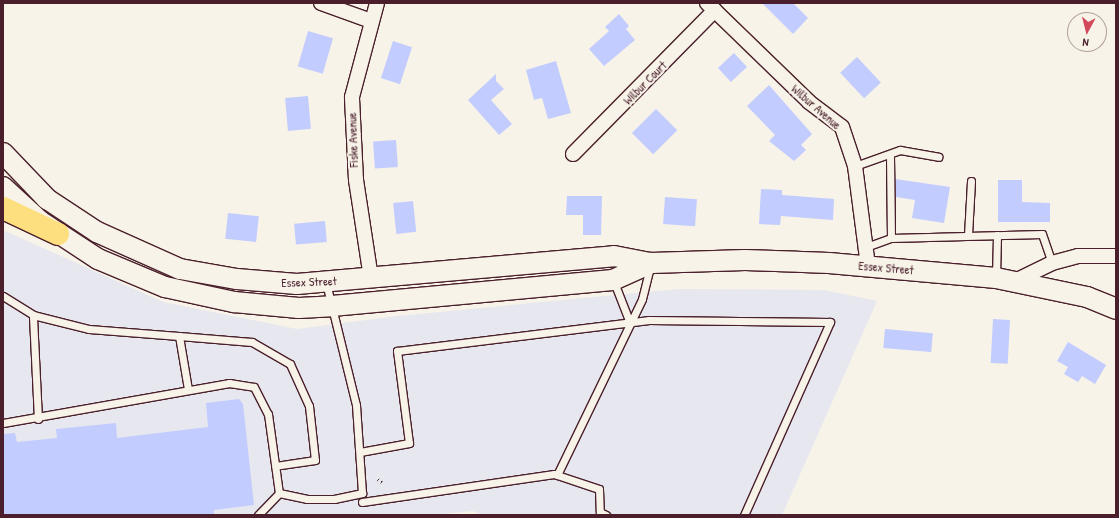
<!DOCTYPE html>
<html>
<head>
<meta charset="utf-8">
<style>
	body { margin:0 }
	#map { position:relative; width:1119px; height:518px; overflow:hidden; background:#f7f3e8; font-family:"Patrick Hand",sans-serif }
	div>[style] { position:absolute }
	.built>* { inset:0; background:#e7e7ef }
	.building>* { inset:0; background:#c2ccfe; transform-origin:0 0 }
	.path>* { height:2.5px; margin-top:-1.25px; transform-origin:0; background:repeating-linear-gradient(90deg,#4a1f2b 0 1px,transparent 0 4px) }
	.roads { filter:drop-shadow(1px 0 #4a1f2b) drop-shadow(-1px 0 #4a1f2b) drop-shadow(0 1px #4a1f2b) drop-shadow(0 -1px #4a1f2b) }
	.lane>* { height:7px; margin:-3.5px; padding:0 3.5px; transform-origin:3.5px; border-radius:3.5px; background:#f7f3e8 }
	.street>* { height:14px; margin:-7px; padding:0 7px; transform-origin:7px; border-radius:7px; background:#f7f3e8 }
	.secondary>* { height:20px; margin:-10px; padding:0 10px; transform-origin:10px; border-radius:10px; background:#f7f3e8 }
	.highway>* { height:22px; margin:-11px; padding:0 11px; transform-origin:11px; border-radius:11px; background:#fedf80 }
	span { translate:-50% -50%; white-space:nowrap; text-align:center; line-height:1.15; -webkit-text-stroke:4px #f7f3e8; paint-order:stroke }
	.street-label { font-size:12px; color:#4a1f2b }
	.frame { position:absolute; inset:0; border:4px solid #4a1f2b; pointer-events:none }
	.north { position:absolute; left:1067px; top:12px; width:40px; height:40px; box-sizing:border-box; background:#f7f3e8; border:1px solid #b29e9c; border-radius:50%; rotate:187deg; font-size:11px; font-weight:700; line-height:16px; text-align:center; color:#4a1f2b }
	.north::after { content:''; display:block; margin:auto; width:14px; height:18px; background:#d1495b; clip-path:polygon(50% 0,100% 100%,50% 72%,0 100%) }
</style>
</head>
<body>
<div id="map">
	<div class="built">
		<i style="clip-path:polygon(3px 230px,163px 302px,297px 329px,397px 316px,678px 289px,824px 290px,877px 301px,782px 515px,482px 515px,473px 511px,432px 515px,3px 515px)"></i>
	</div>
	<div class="building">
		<i style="clip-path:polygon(762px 3px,793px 3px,808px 18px,793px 34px)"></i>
		<i style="clip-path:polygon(619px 14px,629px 26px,626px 29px,635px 40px,604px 66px,589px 49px,609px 31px,605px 27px)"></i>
		<i style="left:308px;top:31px;width:26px;height:37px;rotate:16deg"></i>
		<i style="left:393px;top:41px;width:20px;height:39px;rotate:18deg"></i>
		<i style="left:734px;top:53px;width:19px;height:22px;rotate:47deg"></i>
		<i style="left:857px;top:57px;width:35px;height:23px;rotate:47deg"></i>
		<i style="clip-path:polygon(556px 61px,571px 113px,548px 119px,542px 98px,534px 100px,526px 70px)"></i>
		<i style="clip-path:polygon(496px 74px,496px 81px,504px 89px,491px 100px,512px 124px,499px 135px,468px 100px)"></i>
		<i style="clip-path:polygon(769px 85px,812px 134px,801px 145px,806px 150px,794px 161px,769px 141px,775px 135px,747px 106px)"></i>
		<i style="left:308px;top:96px;width:33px;height:23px;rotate:85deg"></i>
		<i style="left:656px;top:109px;width:30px;height:34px;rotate:45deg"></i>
		<i style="left:396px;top:140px;width:27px;height:23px;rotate:86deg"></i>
		<i style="clip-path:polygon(895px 179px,950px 187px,944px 223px,912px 218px,915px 200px,896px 197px)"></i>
		<i style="clip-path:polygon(998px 180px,1022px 180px,1022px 202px,1050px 203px,1050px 222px,998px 222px)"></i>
		<i style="clip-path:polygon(761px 189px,782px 190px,782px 195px,834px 199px,833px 220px,781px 216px,780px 225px,759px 224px)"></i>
		<i style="clip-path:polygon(567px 196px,602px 196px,601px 235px,583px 235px,583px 215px,566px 215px)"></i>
		<i style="left:665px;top:197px;width:32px;height:27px;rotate:4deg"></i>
		<i style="left:413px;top:201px;width:31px;height:20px;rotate:84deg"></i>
		<i style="left:228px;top:213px;width:31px;height:26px;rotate:6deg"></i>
		<i style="left:325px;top:221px;width:21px;height:31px;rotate:85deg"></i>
		<i style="left:993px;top:319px;width:17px;height:44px;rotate:3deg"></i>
		<i style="left:885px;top:329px;width:48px;height:19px;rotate:5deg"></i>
		<i style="clip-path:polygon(1068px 342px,1106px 365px,1095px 384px,1082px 376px,1078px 382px,1064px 374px,1068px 367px,1057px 361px)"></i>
		<i style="clip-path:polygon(239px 399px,243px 404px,254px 505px,214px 510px,214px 515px,3px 515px,3px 434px,15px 433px,17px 442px,57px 438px,56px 429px,116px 423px,117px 438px,208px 427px,206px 403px)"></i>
	</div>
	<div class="path">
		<i style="left:378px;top:479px;width:5px;rotate:37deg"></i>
	</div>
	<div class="roads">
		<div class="lane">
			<i style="left:855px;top:166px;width:48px;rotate:-19.6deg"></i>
			<i style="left:900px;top:150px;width:39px;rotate:10deg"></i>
			<i style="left:968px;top:235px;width:54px;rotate:-86.8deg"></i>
			<i style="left:891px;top:238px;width:151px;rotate:-1.5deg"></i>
			<i style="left:1042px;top:234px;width:31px;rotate:71deg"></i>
			<i style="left:866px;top:247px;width:27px;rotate:-20deg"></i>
			<i style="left:891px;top:238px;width:84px;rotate:-90.7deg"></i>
			<i style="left:996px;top:277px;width:42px;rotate:-88.6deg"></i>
			<i style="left:614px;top:282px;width:44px;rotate:68.7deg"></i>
			<i style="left:3px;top:296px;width:36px;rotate:32deg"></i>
			<i style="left:179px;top:336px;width:73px;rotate:4.7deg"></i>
			<i style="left:252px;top:342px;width:44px;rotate:30.1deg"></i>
			<i style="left:290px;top:364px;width:46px;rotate:65.7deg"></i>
			<i style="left:309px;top:406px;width:54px;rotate:83.7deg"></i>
			<i style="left:315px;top:460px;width:40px;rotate:171.5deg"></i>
			<i style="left:38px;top:419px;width:104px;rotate:-92.8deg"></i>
			<i style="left:33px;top:315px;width:58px;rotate:14deg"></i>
			<i style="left:89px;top:329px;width:90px;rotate:4.4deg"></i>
			<i style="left:179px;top:336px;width:54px;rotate:80.4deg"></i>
			<i style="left:3px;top:423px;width:230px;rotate:-10deg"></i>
			<i style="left:229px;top:383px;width:25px;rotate:9deg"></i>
			<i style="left:254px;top:387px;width:30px;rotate:63deg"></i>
			<i style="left:268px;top:414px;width:80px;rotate:82.1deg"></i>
			<i style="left:360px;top:452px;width:50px;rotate:-10.4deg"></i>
			<i style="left:409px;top:443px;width:93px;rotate:-97.4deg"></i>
			<i style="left:397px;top:351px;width:254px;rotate:-7deg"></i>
			<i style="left:649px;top:320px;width:181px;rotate:0.6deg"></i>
			<i style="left:830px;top:322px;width:211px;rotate:114deg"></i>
			<i style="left:557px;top:475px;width:195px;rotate:-64.2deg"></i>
			<i style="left:642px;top:299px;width:33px;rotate:-76deg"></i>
			<i style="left:279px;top:493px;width:29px;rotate:12deg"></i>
			<i style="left:307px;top:499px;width:27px"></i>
			<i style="left:334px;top:499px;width:29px;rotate:-12deg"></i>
			<i style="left:362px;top:493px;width:88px;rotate:-93.9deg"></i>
			<i style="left:356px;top:405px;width:126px;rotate:-103.8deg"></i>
			<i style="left:362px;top:502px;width:194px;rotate:-8.3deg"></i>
			<i style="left:554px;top:474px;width:47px;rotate:18.4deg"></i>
			<i style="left:599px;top:489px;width:23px;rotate:88deg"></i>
			<i style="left:600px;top:512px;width:7px;rotate:27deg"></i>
			<i style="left:258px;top:515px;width:30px;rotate:-46deg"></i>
		</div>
		<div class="street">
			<i style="left:321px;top:3px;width:53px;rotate:19.8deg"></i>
			<i style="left:707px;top:3px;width:142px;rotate:44.1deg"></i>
			<i style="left:809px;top:102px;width:41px;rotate:37.1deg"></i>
			<i style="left:842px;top:127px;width:41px;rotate:71.6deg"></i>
			<i style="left:855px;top:166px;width:101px;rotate:82.6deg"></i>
			<i style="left:573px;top:154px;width:202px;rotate:-45.4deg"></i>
			<i style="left:371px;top:278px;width:99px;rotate:-98.7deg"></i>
			<i style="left:356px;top:180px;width:83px;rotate:-92.8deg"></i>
			<i style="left:352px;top:97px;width:97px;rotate:-75.1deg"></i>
			<i style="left:1015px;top:281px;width:41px;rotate:-25.9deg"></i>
			<i style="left:1052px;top:263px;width:27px;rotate:-15deg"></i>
			<i style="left:1078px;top:256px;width:38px"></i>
		</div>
		<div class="secondary">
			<i style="left:3px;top:153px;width:64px;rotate:46.3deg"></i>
			<i style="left:47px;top:199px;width:60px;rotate:33.4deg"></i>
			<i style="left:97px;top:232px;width:91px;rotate:24deg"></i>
			<i style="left:180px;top:269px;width:58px;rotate:10deg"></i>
			<i style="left:237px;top:279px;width:60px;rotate:4.8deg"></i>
			<i style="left:297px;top:284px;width:318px;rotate:-5deg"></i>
			<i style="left:614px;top:256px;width:38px;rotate:11deg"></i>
			<i style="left:651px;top:263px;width:94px;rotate:-1.8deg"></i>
			<i style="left:745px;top:260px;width:84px;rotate:2deg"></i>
			<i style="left:829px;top:263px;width:168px;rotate:5.1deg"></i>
			<i style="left:996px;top:278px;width:93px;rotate:11.8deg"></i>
			<i style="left:1087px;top:297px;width:31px;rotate:22deg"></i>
			<i style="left:3px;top:187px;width:50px;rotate:42.6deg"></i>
			<i style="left:40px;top:221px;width:69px;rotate:33.2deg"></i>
			<i style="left:98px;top:259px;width:73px;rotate:22.7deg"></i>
			<i style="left:165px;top:287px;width:71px;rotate:12.3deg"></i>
			<i style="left:234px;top:302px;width:65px;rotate:5.3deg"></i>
			<i style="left:299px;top:308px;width:33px;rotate:-3deg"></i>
			<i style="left:332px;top:306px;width:282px;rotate:-5.3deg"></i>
			<i style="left:613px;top:280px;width:42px;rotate:-24.1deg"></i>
		</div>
		<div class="highway">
			<i style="left:3px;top:208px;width:61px;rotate:25.3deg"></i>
		</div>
	</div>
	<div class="street-label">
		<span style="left:645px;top:83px;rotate:-45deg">Wilbur Court</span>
		<span style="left:816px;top:107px;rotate:41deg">Wilbur Avenue</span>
		<span style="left:353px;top:140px;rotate:-92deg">Fiske Avenue</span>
		<span style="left:886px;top:268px;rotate:5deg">Essex Street</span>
		<span style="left:309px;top:282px;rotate:-2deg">Essex Street</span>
	</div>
	<div class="frame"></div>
	<div class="north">N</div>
</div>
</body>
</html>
